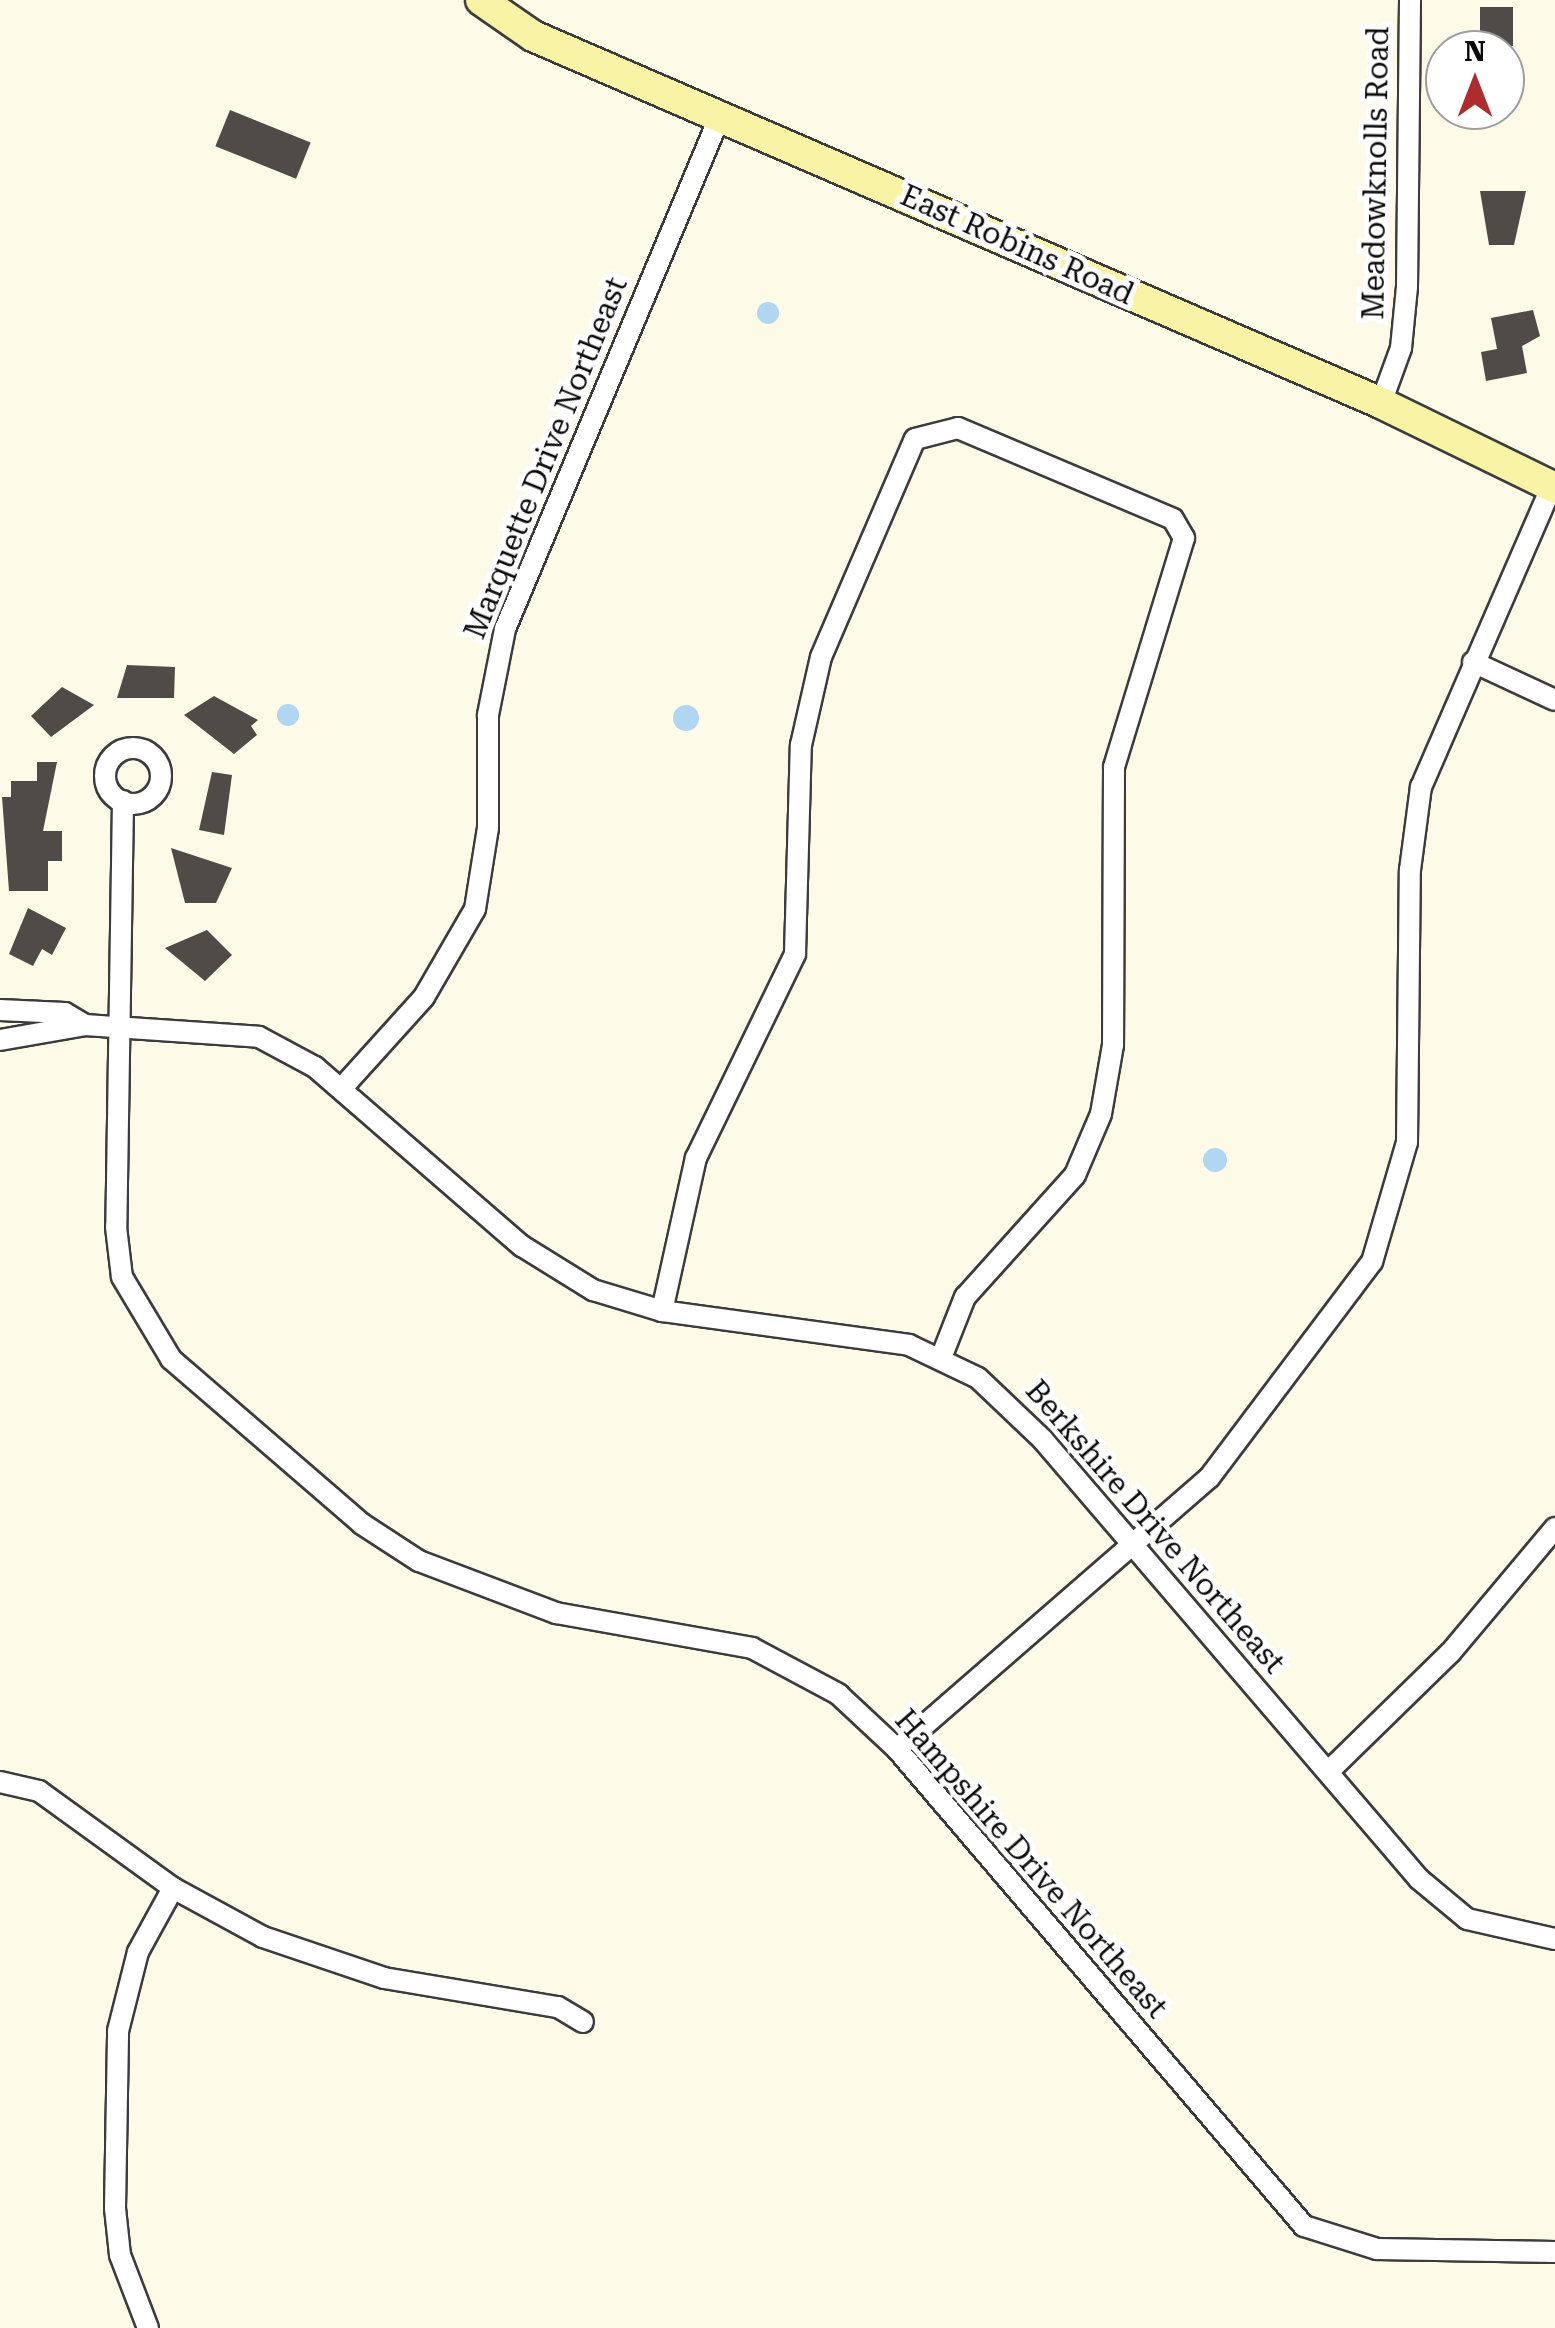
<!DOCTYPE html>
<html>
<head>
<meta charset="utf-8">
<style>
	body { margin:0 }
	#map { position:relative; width:1555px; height:2328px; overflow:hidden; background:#fdfae7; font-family:"Roboto Serif",serif }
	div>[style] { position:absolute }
	.water>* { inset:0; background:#b0d6f1 }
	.round { border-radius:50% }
	.building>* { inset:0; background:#514b47; transform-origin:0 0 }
	.roads { filter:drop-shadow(2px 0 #3c3c3c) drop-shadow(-2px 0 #3c3c3c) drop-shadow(0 2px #3c3c3c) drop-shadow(0 -2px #3c3c3c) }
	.street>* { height:20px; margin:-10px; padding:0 10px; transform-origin:10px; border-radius:10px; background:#fff }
	.street>.ring { margin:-10px; padding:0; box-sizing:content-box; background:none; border:20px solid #fff; border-radius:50% }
	.secondary>* { height:30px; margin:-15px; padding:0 15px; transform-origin:15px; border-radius:15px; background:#f9f3a6 }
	span { translate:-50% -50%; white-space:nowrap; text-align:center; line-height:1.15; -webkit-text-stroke:10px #fff; paint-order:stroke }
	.street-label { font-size:30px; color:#090909 }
	.north { position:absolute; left:1425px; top:30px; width:100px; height:100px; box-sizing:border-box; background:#fff; border:2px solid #9d9d9d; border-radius:50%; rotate:0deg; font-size:28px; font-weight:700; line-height:40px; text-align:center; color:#090909 }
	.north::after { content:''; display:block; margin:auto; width:35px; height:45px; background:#ae2c2d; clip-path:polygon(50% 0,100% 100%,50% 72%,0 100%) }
</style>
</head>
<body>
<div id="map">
	<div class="water">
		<i class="round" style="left:757px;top:302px;width:22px;height:22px"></i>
		<i class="round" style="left:277px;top:704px;width:22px;height:22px"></i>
		<i class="round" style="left:673px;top:705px;width:26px;height:26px"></i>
		<i class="round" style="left:1203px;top:1148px;width:24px;height:24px"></i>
	</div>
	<div class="building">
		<i style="left:1480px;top:7px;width:33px;height:39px"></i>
		<i style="left:230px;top:110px;width:87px;height:39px;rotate:22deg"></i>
		<i style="clip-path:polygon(1480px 191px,1526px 191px,1514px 245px,1489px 245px)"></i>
		<i style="clip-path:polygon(1533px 310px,1540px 336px,1522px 346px,1527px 373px,1486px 381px,1481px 352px,1497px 349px,1491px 318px)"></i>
		<i style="clip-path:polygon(127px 665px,175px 667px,174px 698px,117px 698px)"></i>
		<i style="clip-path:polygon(62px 687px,94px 705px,51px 737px,31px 716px)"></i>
		<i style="clip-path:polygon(214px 696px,258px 720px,251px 726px,257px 735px,234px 754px,184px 715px)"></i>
		<i style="clip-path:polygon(37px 762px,57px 762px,43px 831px,62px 831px,62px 861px,48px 861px,48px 891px,9px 891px,2px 797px,11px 797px,11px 781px,37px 781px)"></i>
		<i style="clip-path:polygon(212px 772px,232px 775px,224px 835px,199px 830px)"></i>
		<i style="clip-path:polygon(171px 848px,232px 868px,216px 903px,185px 903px)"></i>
		<i style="clip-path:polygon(28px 908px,66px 928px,52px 955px,42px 949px,33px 966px,9px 954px)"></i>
		<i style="clip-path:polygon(207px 930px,232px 955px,205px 981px,165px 948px)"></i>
	</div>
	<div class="roads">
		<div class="street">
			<i style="left:1381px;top:403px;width:59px;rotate:-70deg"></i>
			<i style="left:1401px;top:348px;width:61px;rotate:-84.4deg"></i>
			<i style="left:1407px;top:287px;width:287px;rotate:-89.4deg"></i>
			<i style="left:1473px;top:662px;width:90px;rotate:24.9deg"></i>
			<i class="ring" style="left:105px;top:748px;width:36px;height:36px"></i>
			<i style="left:123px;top:801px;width:426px;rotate:90.9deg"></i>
			<i style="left:116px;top:1227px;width:50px;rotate:83.2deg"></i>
			<i style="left:122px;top:1277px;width:96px;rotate:59.1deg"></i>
			<i style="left:171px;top:1359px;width:252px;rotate:40.8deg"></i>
			<i style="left:362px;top:1524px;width:68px;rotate:33deg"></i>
			<i style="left:419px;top:1561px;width:147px;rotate:20.8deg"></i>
			<i style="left:556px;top:1613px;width:199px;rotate:10.1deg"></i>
			<i style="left:752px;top:1648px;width:98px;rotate:28.1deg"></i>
			<i style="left:838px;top:1694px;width:81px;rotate:43deg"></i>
			<i style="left:897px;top:1749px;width:627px;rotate:49.53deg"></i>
			<i style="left:1304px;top:2226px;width:77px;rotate:17.5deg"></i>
			<i style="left:1377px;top:2249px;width:178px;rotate:1deg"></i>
			<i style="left:0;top:1010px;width:65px;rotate:2.6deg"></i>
			<i style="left:65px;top:1013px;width:23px;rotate:31deg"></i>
			<i style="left:0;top:1040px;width:86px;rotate:-10deg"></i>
			<i style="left:85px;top:1025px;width:174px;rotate:3.9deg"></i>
			<i style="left:259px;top:1037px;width:64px;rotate:28.2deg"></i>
			<i style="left:315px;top:1067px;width:274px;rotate:40.9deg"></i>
			<i style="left:522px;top:1246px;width:84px;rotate:31.8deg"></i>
			<i style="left:593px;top:1290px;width:72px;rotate:16.9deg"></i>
			<i style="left:662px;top:1311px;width:249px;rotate:7.8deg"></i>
			<i style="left:909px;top:1345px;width:76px;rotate:25.6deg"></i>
			<i style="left:978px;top:1378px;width:90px;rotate:43.6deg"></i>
			<i style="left:1043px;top:1440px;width:578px;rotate:49.42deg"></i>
			<i style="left:1419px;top:1879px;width:62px;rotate:39.8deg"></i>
			<i style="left:1467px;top:1919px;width:90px;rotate:12.8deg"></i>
			<i style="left:341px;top:1089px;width:124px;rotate:-47.9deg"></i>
			<i style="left:424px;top:997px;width:102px;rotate:-59.9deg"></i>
			<i style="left:475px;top:909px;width:82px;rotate:-80.9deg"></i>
			<i style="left:488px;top:828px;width:113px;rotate:-90deg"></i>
			<i style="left:488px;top:715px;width:88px;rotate:-78.8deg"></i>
			<i style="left:505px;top:629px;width:556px;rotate:-67.26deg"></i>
			<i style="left:662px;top:1311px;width:157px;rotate:-77.5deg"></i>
			<i style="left:696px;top:1158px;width:227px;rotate:-64.1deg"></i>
			<i style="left:795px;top:954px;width:209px;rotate:-88.4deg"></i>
			<i style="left:801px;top:745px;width:90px;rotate:-77.2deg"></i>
			<i style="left:821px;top:657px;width:237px;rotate:-66.7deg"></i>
			<i style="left:915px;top:439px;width:44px;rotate:-14.3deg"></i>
			<i style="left:958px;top:428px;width:233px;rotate:22.9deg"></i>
			<i style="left:1173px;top:519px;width:22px;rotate:60deg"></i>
			<i style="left:1184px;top:538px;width:239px;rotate:107deg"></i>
			<i style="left:1114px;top:767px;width:278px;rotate:90.2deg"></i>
			<i style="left:1113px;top:1045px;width:70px;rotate:99.9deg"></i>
			<i style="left:1101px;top:1114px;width:66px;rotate:113.1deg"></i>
			<i style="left:1075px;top:1175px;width:164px;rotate:132deg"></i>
			<i style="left:965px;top:1297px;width:66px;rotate:111.5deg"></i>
			<i style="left:897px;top:1749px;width:413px;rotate:-41deg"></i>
			<i style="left:1209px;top:1478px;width:271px;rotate:-53deg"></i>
			<i style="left:1372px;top:1262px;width:125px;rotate:-73.7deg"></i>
			<i style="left:1407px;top:1142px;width:272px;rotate:-89.4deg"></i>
			<i style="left:1410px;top:870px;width:84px;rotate:-82.5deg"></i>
			<i style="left:1421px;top:787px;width:328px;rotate:-66.5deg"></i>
			<i style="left:1329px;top:1771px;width:170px;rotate:-44.3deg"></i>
			<i style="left:1451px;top:1652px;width:162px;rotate:-50deg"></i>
			<i style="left:0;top:1782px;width:40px;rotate:13deg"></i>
			<i style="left:39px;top:1791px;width:165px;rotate:35.9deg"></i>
			<i style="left:173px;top:1888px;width:102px;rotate:28.6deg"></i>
			<i style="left:263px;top:1937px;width:128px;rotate:18.7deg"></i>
			<i style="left:384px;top:1978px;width:176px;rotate:9.5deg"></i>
			<i style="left:558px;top:2007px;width:29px;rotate:31deg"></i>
			<i style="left:148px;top:2328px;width:78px;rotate:-111deg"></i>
			<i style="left:120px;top:2255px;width:47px;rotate:-96.1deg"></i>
			<i style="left:115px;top:2208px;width:177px;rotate:-89deg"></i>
			<i style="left:118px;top:2031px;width:81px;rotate:-75.8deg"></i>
			<i style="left:138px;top:1952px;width:73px;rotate:-61.3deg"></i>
		</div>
		<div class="secondary">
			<i style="left:481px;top:0;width:63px;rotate:34.7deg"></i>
			<i style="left:533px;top:36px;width:924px;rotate:23.4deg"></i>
			<i style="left:1381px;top:403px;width:194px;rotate:26deg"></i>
		</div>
	</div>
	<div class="street-label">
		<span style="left:1376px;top:173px;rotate:-89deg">Meadowknolls Road</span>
		<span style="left:1017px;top:245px;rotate:24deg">East Robins Road</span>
		<span style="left:546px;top:458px;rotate:-68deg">Marquette Drive Northeast</span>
		<span style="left:1155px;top:1527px;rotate:49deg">Berkshire Drive Northeast</span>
		<span style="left:1031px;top:1864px;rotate:49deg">Hampshire Drive Northeast</span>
	</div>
	<div class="north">N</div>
</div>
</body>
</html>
